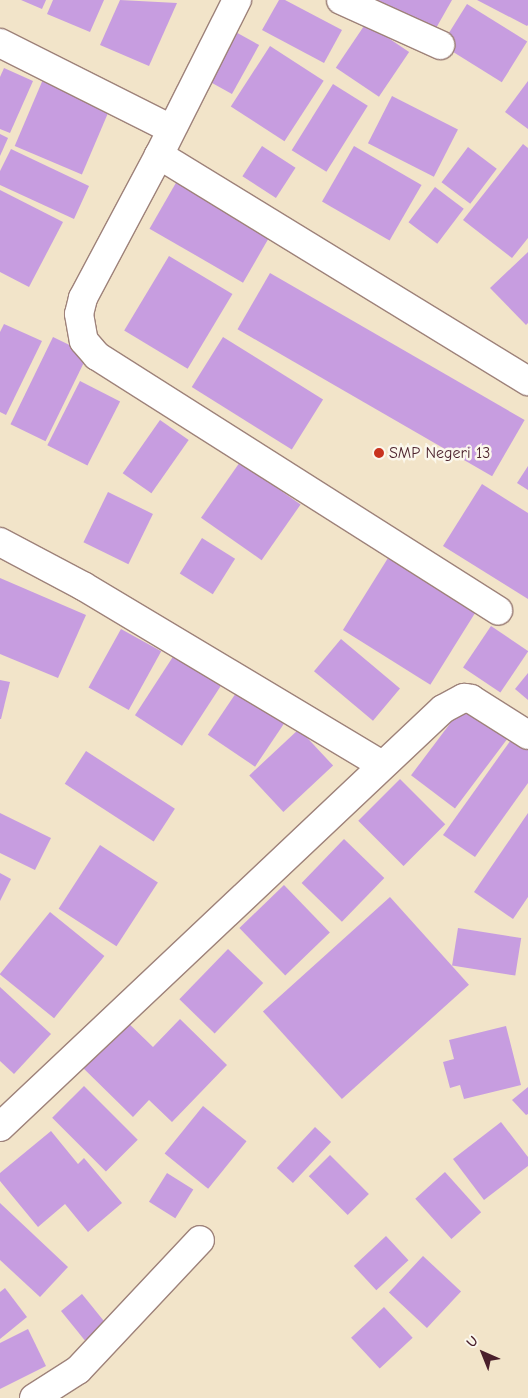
<!DOCTYPE html>
<html>
<head>
<meta charset="utf-8">
<style>
	body { margin:0 }
	#map { position:relative; width:528px; height:1398px; overflow:hidden; background:#f2e4c9; font-family:"Comic Neue",sans-serif }
	div>[style] { position:absolute }
	.building>* { inset:0; background:#c79de0; transform-origin:0 0 }
	.roads { filter:drop-shadow(1px 0 #9e827a) drop-shadow(-1px 0 #9e827a) drop-shadow(0 1px #9e827a) drop-shadow(0 -1px #9e827a) }
	.minor>* { height:28px; margin:-14px; padding:0 14px; transform-origin:14px; border-radius:14px; background:#fff }
	.dots>* { width:14px; height:14px; translate:-50% -50%; box-sizing:border-box; border:2px solid #fbf7ec; border-radius:50% }
	span { translate:-50% -50%; white-space:nowrap; text-align:center; line-height:1.15; -webkit-text-stroke:5px #fbf7ec; paint-order:stroke }
	.poi-label { font-size:16px; color:#4a1f2b }
	.left { translate:0 -50%; text-align:left }
	.north { position:absolute; left:458px; top:1328px; width:50px; height:50px; -webkit-text-stroke:4px #fbf7ec; paint-order:stroke; rotate:316deg; font-size:14px; font-weight:700; line-height:20px; text-align:center; color:#4a1f2b }
	.north::after { content:''; display:block; margin:auto; width:18px; height:22px; background:#4a1f2b; clip-path:polygon(50% 0,100% 100%,50% 72%,0 100%) }
</style>
</head>
<body>
<div id="map">
	<div class="building">
		<i style="clip-path:polygon(21px 0,46px 0,42px 9px)"></i>
		<i style="clip-path:polygon(53px 0,104px 0,90px 32px,47px 14px)"></i>
		<i style="clip-path:polygon(120px 0,177px 3px,149px 66px,100px 45px)"></i>
		<i style="clip-path:polygon(279px 0,285px 0,342px 30px,324px 63px,262px 30px)"></i>
		<i style="clip-path:polygon(379px 0,452px 0,431px 37px,376px 6px)"></i>
		<i style="clip-path:polygon(477px 0,528px 0,528px 25px,527px 26px)"></i>
		<i style="left:467px;top:4px;width:71px;height:48px;rotate:32deg"></i>
		<i style="left:366px;top:23px;width:52px;height:54px;rotate:34deg"></i>
		<i style="left:232px;top:30px;width:31px;height:56px;rotate:29deg"></i>
		<i style="left:270px;top:46px;width:64px;height:72px;rotate:33deg"></i>
		<i style="clip-path:polygon(4px 68px,33px 81px,10px 133px,0 129px,0 77px)"></i>
		<i style="left:44px;top:77px;width:73px;height:75px;rotate:23deg"></i>
		<i style="clip-path:polygon(528px 81px,528px 129px,505px 112px)"></i>
		<i style="left:333px;top:84px;width:41px;height:78px;rotate:32deg"></i>
		<i style="left:392px;top:96px;width:74px;height:53px;rotate:27deg"></i>
		<i style="clip-path:polygon(0 134px,8px 138px,0 156px)"></i>
		<i style="clip-path:polygon(523px 144px,528px 148px,528px 238px,512px 258px,463px 220px)"></i>
		<i style="left:262px;top:146px;width:40px;height:36px;rotate:33deg"></i>
		<i style="left:354px;top:146px;width:78px;height:64px;rotate:30deg"></i>
		<i style="left:468px;top:147px;width:36px;height:44px;rotate:37deg"></i>
		<i style="clip-path:polygon(11px 149px,89px 186px,74px 219px,0 185px,0 171px)"></i>
		<i style="left:177px;top:181px;width:108px;height:55px;rotate:30deg"></i>
		<i style="left:435px;top:187px;width:36px;height:44px;rotate:37deg"></i>
		<i style="clip-path:polygon(0 190px,63px 222px,29px 287px,0 272px)"></i>
		<i style="clip-path:polygon(528px 252px,528px 323px,526px 325px,490px 288px)"></i>
		<i style="left:169px;top:256px;width:74px;height:87px;rotate:31deg"></i>
		<i style="left:270px;top:273px;width:294px;height:65px;rotate:30deg"></i>
		<i style="clip-path:polygon(4px 324px,42px 341px,6px 415px,0 412px,0 332px)"></i>
		<i style="left:53px;top:337px;width:39px;height:97px;rotate:26deg"></i>
		<i style="left:223px;top:337px;width:118px;height:59px;rotate:32deg"></i>
		<i style="left:80px;top:381px;width:45px;height:72px;rotate:27deg"></i>
		<i style="left:160px;top:420px;width:35px;height:65px;rotate:35deg"></i>
		<i style="left:240px;top:462px;width:74px;height:68px;rotate:35deg"></i>
		<i style="clip-path:polygon(528px 466px,528px 490px,517px 483px)"></i>
		<i style="clip-path:polygon(482px 484px,528px 513px,528px 599px,443px 546px)"></i>
		<i style="left:108px;top:492px;width:50px;height:56px;rotate:26deg"></i>
		<i style="left:202px;top:538px;width:39px;height:42px;rotate:32deg"></i>
		<i style="left:388px;top:558px;width:103px;height:85px;rotate:32deg"></i>
		<i style="clip-path:polygon(0 578px,86px 615px,58px 678px,0 654px)"></i>
		<i style="left:491px;top:626px;width:45px;height:50px;rotate:34deg"></i>
		<i style="left:121px;top:629px;width:46px;height:67px;rotate:29deg"></i>
		<i style="left:341px;top:639px;width:77px;height:42px;rotate:40deg"></i>
		<i style="left:178px;top:649px;width:56px;height:79px;rotate:33deg"></i>
		<i style="clip-path:polygon(528px 673px,528px 700px,515px 689px)"></i>
		<i style="clip-path:polygon(0 680px,10px 682px,1px 719px,0 719px)"></i>
		<i style="left:238px;top:690px;width:57px;height:54px;rotate:34deg"></i>
		<i style="left:464px;top:705px;width:55px;height:88px;rotate:37deg"></i>
		<i style="left:299px;top:729px;width:50px;height:68px;rotate:47deg"></i>
		<i style="clip-path:polygon(513px 737px,528px 747px,528px 783px,475px 857px,443px 835px)"></i>
		<i style="left:86px;top:751px;width:106px;height:39px;rotate:33deg"></i>
		<i style="left:400px;top:779px;width:64px;height:59px;rotate:45deg"></i>
		<i style="clip-path:polygon(0 813px,51px 838px,35px 870px,0 853px)"></i>
		<i style="clip-path:polygon(528px 813px,528px 897px,513px 919px,474px 892px)"></i>
		<i style="left:344px;top:839px;width:56px;height:61px;rotate:44deg"></i>
		<i style="left:100px;top:845px;width:69px;height:76px;rotate:33deg"></i>
		<i style="clip-path:polygon(0 873px,11px 879px,0 901px)"></i>
		<i style="left:284px;top:885px;width:66px;height:62px;rotate:46deg"></i>
		<i style="left:390px;top:897px;width:118px;height:171px;rotate:48deg"></i>
		<i style="left:50px;top:912px;width:70px;height:80px;rotate:39deg"></i>
		<i style="left:458px;top:928px;width:64px;height:38px;rotate:9deg"></i>
		<i style="left:228px;top:949px;width:49px;height:70px;rotate:44deg"></i>
		<i style="clip-path:polygon(0 987px,51px 1034px,14px 1074px,0 1061px)"></i>
		<i style="clip-path:polygon(123px 1018px,153px 1047px,180px 1019px,227px 1065px,172px 1122px,149px 1100px,133px 1117px,78px 1063px)"></i>
		<i style="clip-path:polygon(506px 1026px,521px 1085px,464px 1099px,460px 1085px,450px 1088px,443px 1062px,454px 1059px,449px 1040px)"></i>
		<i style="left:84px;top:1086px;width:76px;height:45px;rotate:45deg"></i>
		<i style="clip-path:polygon(528px 1087px,528px 1114px,526px 1115px,512px 1100px)"></i>
		<i style="left:203px;top:1106px;width:56px;height:61px;rotate:39deg"></i>
		<i style="clip-path:polygon(501px 1122px,528px 1157px,528px 1166px,484px 1200px,453px 1159px)"></i>
		<i style="left:315px;top:1127px;width:22px;height:56px;rotate:43deg"></i>
		<i style="clip-path:polygon(51px 1131px,78px 1164px,84px 1158px,122px 1203px,88px 1232px,65px 1204px,38px 1227px,0 1181px,0 1173px)"></i>
		<i style="left:330px;top:1155px;width:55px;height:30px;rotate:45deg"></i>
		<i style="left:445px;top:1172px;width:54px;height:40px;rotate:48deg"></i>
		<i style="left:167px;top:1173px;width:31px;height:34px;rotate:32deg"></i>
		<i style="clip-path:polygon(0 1203px,68px 1267px,40px 1297px,0 1260px)"></i>
		<i style="left:386px;top:1236px;width:33px;height:44px;rotate:47deg"></i>
		<i style="left:423px;top:1256px;width:52px;height:50px;rotate:43deg"></i>
		<i style="clip-path:polygon(5px 1288px,27px 1317px,0 1339px,0 1292px)"></i>
		<i style="left:82px;top:1294px;width:38px;height:27px;rotate:51deg"></i>
		<i style="left:384px;top:1307px;width:42px;height:45px;rotate:47deg"></i>
		<i style="clip-path:polygon(28px 1329px,46px 1366px,0 1389px,0 1343px)"></i>
	</div>
	<div class="roads">
		<div class="minor">
			<i style="left:237px;top:0;width:174px;rotate:116.7deg"></i>
			<i style="left:159px;top:155px;width:433px;rotate:31.5deg"></i>
			<i style="left:341px;top:0;width:109px;rotate:24.4deg"></i>
			<i style="left:0;top:43px;width:191px;rotate:26.7deg"></i>
			<i style="left:159px;top:155px;width:162px;rotate:118deg"></i>
			<i style="left:83px;top:298px;width:16px;rotate:104deg"></i>
			<i style="left:79px;top:314px;width:27px;rotate:80deg"></i>
			<i style="left:84px;top:341px;width:20px;rotate:49deg"></i>
			<i style="left:97px;top:356px;width:475px;rotate:32.4deg"></i>
			<i style="left:0;top:542px;width:94px;rotate:27.9deg"></i>
			<i style="left:83px;top:586px;width:348px;rotate:30.9deg"></i>
			<i style="left:0;top:1127px;width:609px;rotate:-43.34deg"></i>
			<i style="left:443px;top:709px;width:24px;rotate:-28deg"></i>
			<i style="left:464px;top:698px;width:7px;rotate:8deg"></i>
			<i style="left:471px;top:699px;width:67px;rotate:32.3deg"></i>
			<i style="left:34px;top:1398px;width:52px;rotate:-32.5deg"></i>
			<i style="left:78px;top:1370px;width:178px;rotate:-46.8deg"></i>
		</div>
	</div>
	<div class="dots">
		<i style="left:379px;top:453px;background:#c8321e"></i>
	</div>
	<div class="poi-label">
		<span class="left" style="left:389px;top:453px">SMP Negeri 13</span>
	</div>
	<div class="north">U</div>
</div>
</body>
</html>
